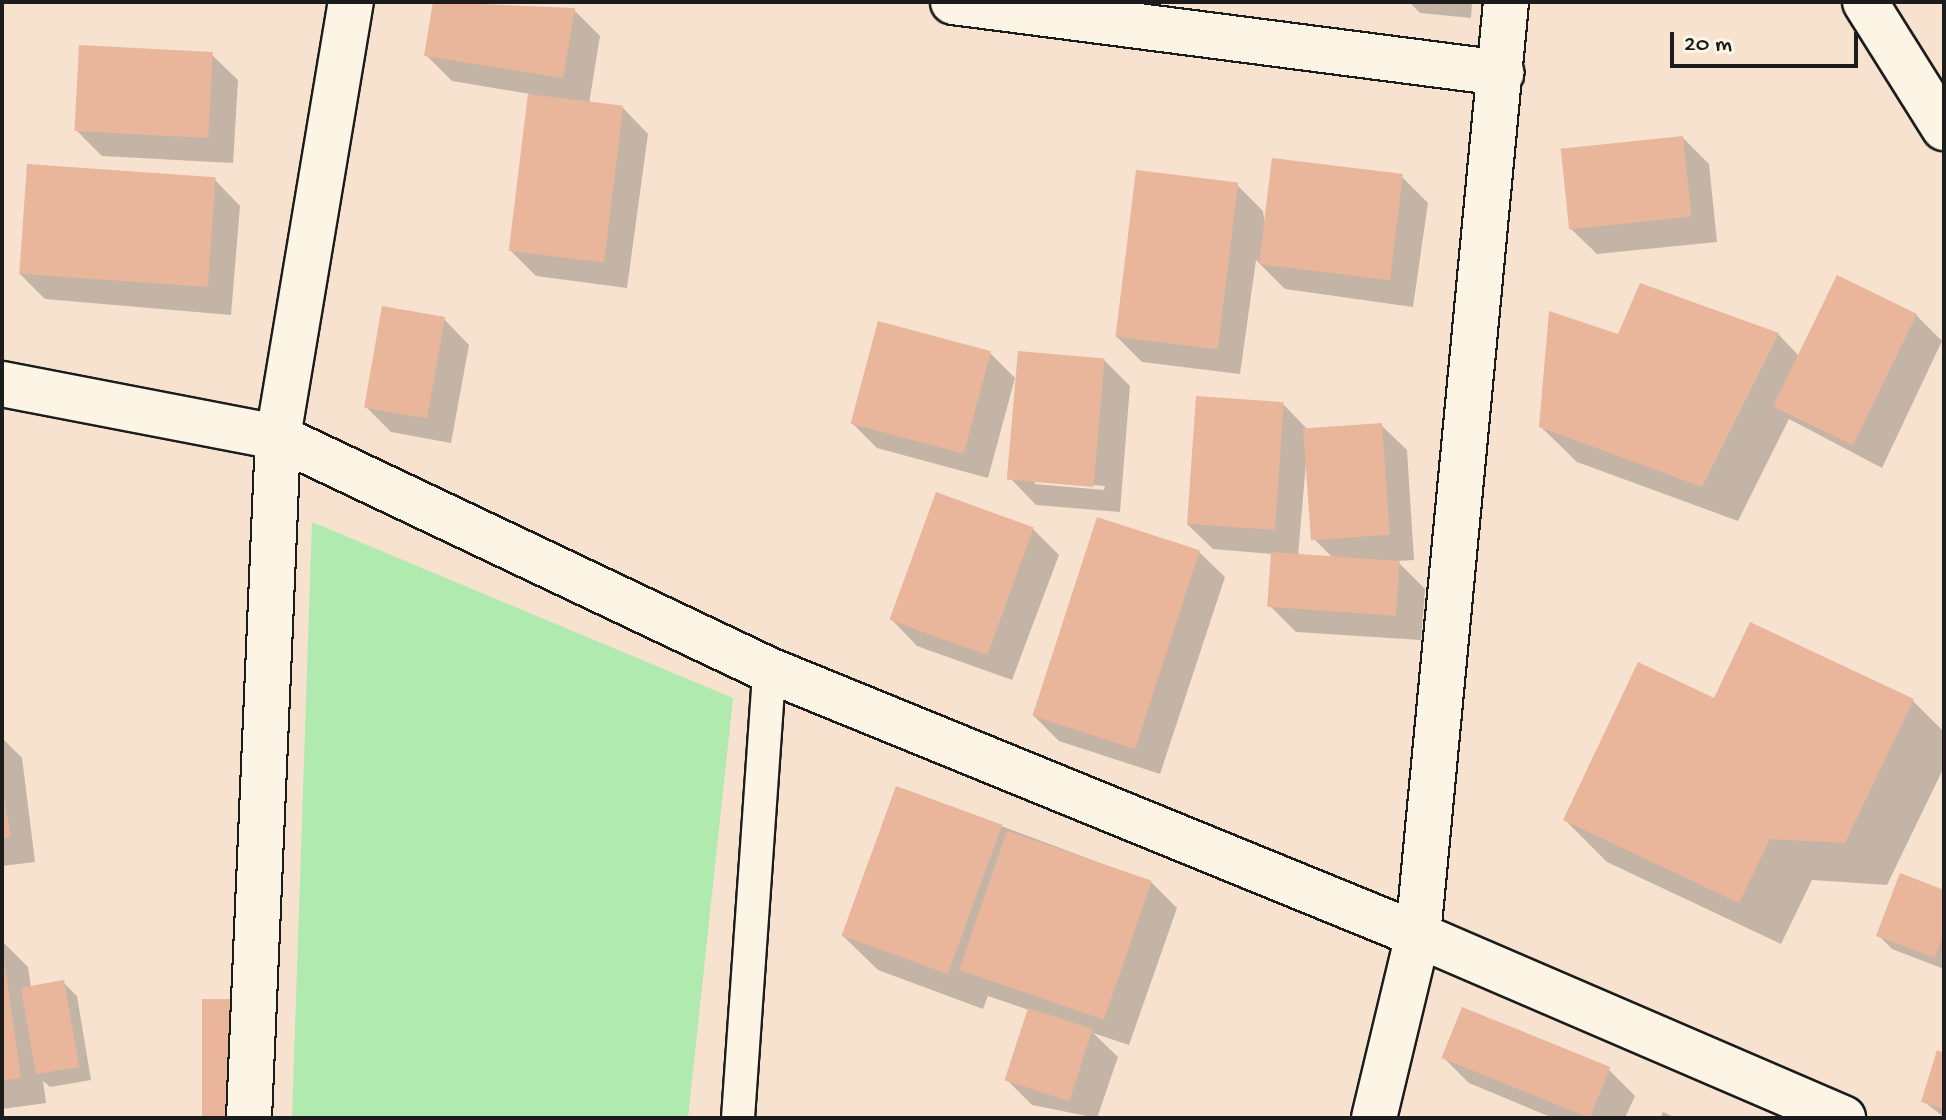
<!DOCTYPE html>
<html>
<head>
<meta charset="utf-8">
<style>
	body { margin:0 }
	#map { position:relative; width:1946px; height:1120px; overflow:hidden; background:#f6e2cf; font-family:"Gochi Hand",sans-serif }
	div>[style] { position:absolute }
	.green>* { inset:0; background:#b0eaaf }
	.shadow>* { inset:0; background:#0003 }
	.building>* { inset:0; background:#e9b59b; transform-origin:0 0 }
	.roads { filter:drop-shadow(2px 0 #1c1c1c) drop-shadow(-2px 0 #1c1c1c) drop-shadow(0 2px #1c1c1c) drop-shadow(0 -2px #1c1c1c) }
	.service>* { height:32px; margin:-16px; padding:0 16px; transform-origin:16px; border-radius:16px; background:#fcf5e5 }
	.minor>* { height:44px; margin:-22px; padding:0 22px; transform-origin:22px; border-radius:22px; background:#fcf5e5 }
	span { translate:-50% -50%; white-space:nowrap; text-align:center; line-height:1.15; -webkit-text-stroke:6px #fcf5e5; paint-order:stroke }
	.frame { position:absolute; inset:0; border:4px solid #1c1c1c; pointer-events:none }
	.scale { position:absolute; left:1670px; top:32px; width:188px; height:36px; box-sizing:border-box; border:4px solid #1c1c1c; border-top:0; padding-left:10px; font-size:24px; line-height:28px; white-space:nowrap; color:#1c1c1c; -webkit-text-stroke:6px #fcf5e5; paint-order:stroke }
</style>
</head>
<body>
<div id="map">
	<div class="green">
		<i style="clip-path:polygon(312px 522px,733px 698px,688px 1118px,292px 1118px)"></i>
	</div>
	<div class="shadow">
		<i style="clip-path:polygon(435px 2px,574px 10px,600px 36px,589px 104px,623px 108px,648px 134px,627px 288px,536px 276px,510px 250px,530px 94px,452px 81px,426px 55px)"></i>
		<i style="clip-path:polygon(1409px 2px,1472px 2px,1471px 18px,1420px 13px)"></i>
		<i style="clip-path:polygon(212px 55px,238px 80px,233px 163px,102px 156px,76px 130px)"></i>
		<i style="clip-path:polygon(1683px 138px,1709px 164px,1717px 242px,1597px 254px,1571px 229px)"></i>
		<i style="clip-path:polygon(1402px 177px,1428px 203px,1413px 307px,1285px 289px,1256px 260px,1240px 374px,1142px 362px,1116px 336px,1237px 185px,1263px 211px,1265px 224px)"></i>
		<i style="clip-path:polygon(215px 180px,240px 206px,231px 315px,45px 299px,19px 273px)"></i>
		<i style="clip-path:polygon(1916px 315px,1942px 341px,1882px 468px,1789px 419px,1738px 521px,1577px 462px,1541px 427px,1620px 336px,1778px 334px,1800px 357px)"></i>
		<i style="clip-path:polygon(444px 319px,469px 345px,451px 443px,391px 432px,365px 406px)"></i>
		<i style="clip-path:polygon(990px 353px,1015px 378px,988px 478px,877px 448px,851px 422px)"></i>
		<i style="clip-path:polygon(evenodd,1104px 360px,1130px 386px,1120px 512px,1036px 505px,1011px 479px,1104px 360px,1035px 480px,1105px 486px,1104px 490px,1035px 484px,1035px 480px)"></i>
		<i style="clip-path:polygon(evenodd,1283px 404px,1308px 430px,1381px 425px,1407px 450px,1414px 560px,1397px 561px,1425px 589px,1421px 640px,1296px 632px,1270px 606px,1273px 554px,1213px 549px,1187px 524px,1283px 404px,1306px 463px,1314px 539px,1333px 558px,1298px 556px,1306px 463px)"></i>
		<i style="clip-path:polygon(1033px 529px,1059px 555px,1012px 680px,917px 646px,892px 620px)"></i>
		<i style="clip-path:polygon(1199px 552px,1225px 577px,1160px 774px,1059px 741px,1033px 715px)"></i>
		<i style="clip-path:polygon(1751px 624px,1913px 701px,1944px 732px,1944px 767px,1887px 885px,1812px 880px,1781px 944px,1607px 862px,1565px 820px,1715px 700px)"></i>
		<i style="clip-path:polygon(2px 738px,22px 758px,35px 862px,2px 866px)"></i>
		<i style="clip-path:polygon(1001px 826px,1151px 882px,1177px 908px,1129px 1045px,1093px 1033px,1118px 1057px,1097px 1118px,1032px 1105px,1006px 1079px,1029px 1010px,988px 996px,983px 1009px,878px 970px,842px 935px)"></i>
		<i style="clip-path:polygon(1944px 892px,1944px 969px,1892px 949px,1879px 936px)"></i>
		<i style="clip-path:polygon(2px 941px,28px 967px,31px 988px,63px 982px,77px 996px,91px 1080px,50px 1087px,43px 1081px,46px 1103px,2px 1109px)"></i>
		<i style="clip-path:polygon(1944px 1055px,1944px 1117px,1923px 1101px)"></i>
		<i style="clip-path:polygon(1443px 1057px,1609px 1070px,1635px 1096px,1625px 1118px,1553px 1118px,1469px 1083px)"></i>
		<i style="clip-path:polygon(1663px 1112px,1676px 1118px,1660px 1118px)"></i>
	</div>
	<div class="building">
		<i style="clip-path:polygon(433px 2px,575px 8px,563px 78px,424px 56px)"></i>
		<i style="left:79px;top:45px;width:134px;height:86px;rotate:3deg"></i>
		<i style="left:528px;top:94px;width:96px;height:158px;rotate:7deg"></i>
		<i style="left:1683px;top:136px;width:81px;height:123px;rotate:84deg"></i>
		<i style="left:1272px;top:158px;width:132px;height:107px;rotate:7deg"></i>
		<i style="left:27px;top:164px;width:189px;height:110px;rotate:4deg"></i>
		<i style="left:1136px;top:170px;width:103px;height:168px;rotate:7deg"></i>
		<i style="left:1837px;top:275px;width:89px;height:146px;rotate:26deg"></i>
		<i style="clip-path:polygon(1640px 283px,1779px 333px,1702px 487px,1539px 427px,1549px 311px,1618px 334px)"></i>
		<i style="left:382px;top:306px;width:64px;height:103px;rotate:10deg"></i>
		<i style="left:878px;top:321px;width:117px;height:106px;rotate:15deg"></i>
		<i style="left:1018px;top:351px;width:87px;height:129px;rotate:5deg"></i>
		<i style="left:1196px;top:396px;width:88px;height:128px;rotate:4deg"></i>
		<i style="left:1382px;top:423px;width:112px;height:79px;rotate:86deg"></i>
		<i style="left:936px;top:492px;width:104px;height:136px;rotate:20deg"></i>
		<i style="left:1097px;top:517px;width:108px;height:209px;rotate:18deg"></i>
		<i style="left:1271px;top:552px;width:129px;height:55px;rotate:4deg"></i>
		<i style="clip-path:polygon(1750px 622px,1914px 699px,1845px 843px,1770px 839px,1739px 903px,1563px 820px,1638px 662px,1714px 698px)"></i>
		<i style="clip-path:polygon(2px 786px,11px 837px,2px 838px)"></i>
		<i style="left:896px;top:786px;width:113px;height:159px;rotate:20deg"></i>
		<i style="left:1007px;top:831px;width:153px;height:147px;rotate:19deg"></i>
		<i style="clip-path:polygon(1900px 873px,1944px 890px,1944px 933px,1935px 958px,1876px 936px)"></i>
		<i style="clip-path:polygon(2px 944px,21px 1078px,2px 1080px)"></i>
		<i style="left:64px;top:980px;width:88px;height:44px;rotate:80deg"></i>
		<i style="left:202px;top:999px;width:29px;height:119px"></i>
		<i style="left:1462px;top:1007px;width:160px;height:55px;rotate:22deg"></i>
		<i style="left:1028px;top:1008px;width:68px;height:76px;rotate:18deg"></i>
		<i style="clip-path:polygon(1937px 1050px,1944px 1053px,1944px 1109px,1921px 1102px)"></i>
	</div>
	<div class="roads">
		<div class="service">
			<i style="left:738px;top:1118px;width:449px;rotate:-86deg"></i>
		</div>
		<div class="minor">
			<i style="left:953px;top:2px;width:553px;rotate:7.38deg"></i>
			<i style="left:1865px;top:2px;width:149px;rotate:57.9deg"></i>
			<i style="left:2px;top:384px;width:281px;rotate:10.9deg"></i>
			<i style="left:278px;top:437px;width:543px;rotate:25.39deg"></i>
			<i style="left:769px;top:670px;width:701px;rotate:22.21deg"></i>
			<i style="left:1418px;top:935px;width:463px;rotate:23.3deg"></i>
			<i style="left:249px;top:1118px;width:682px;rotate:-87.56deg"></i>
			<i style="left:278px;top:437px;width:441px;rotate:-80.5deg"></i>
			<i style="left:1374px;top:1118px;width:188px;rotate:-76.5deg"></i>
			<i style="left:1418px;top:935px;width:937px;rotate:-84.61deg"></i>
		</div>
	</div>
	<div class="frame"></div>
	<div class="scale">20 m</div>
</div>
</body>
</html>
